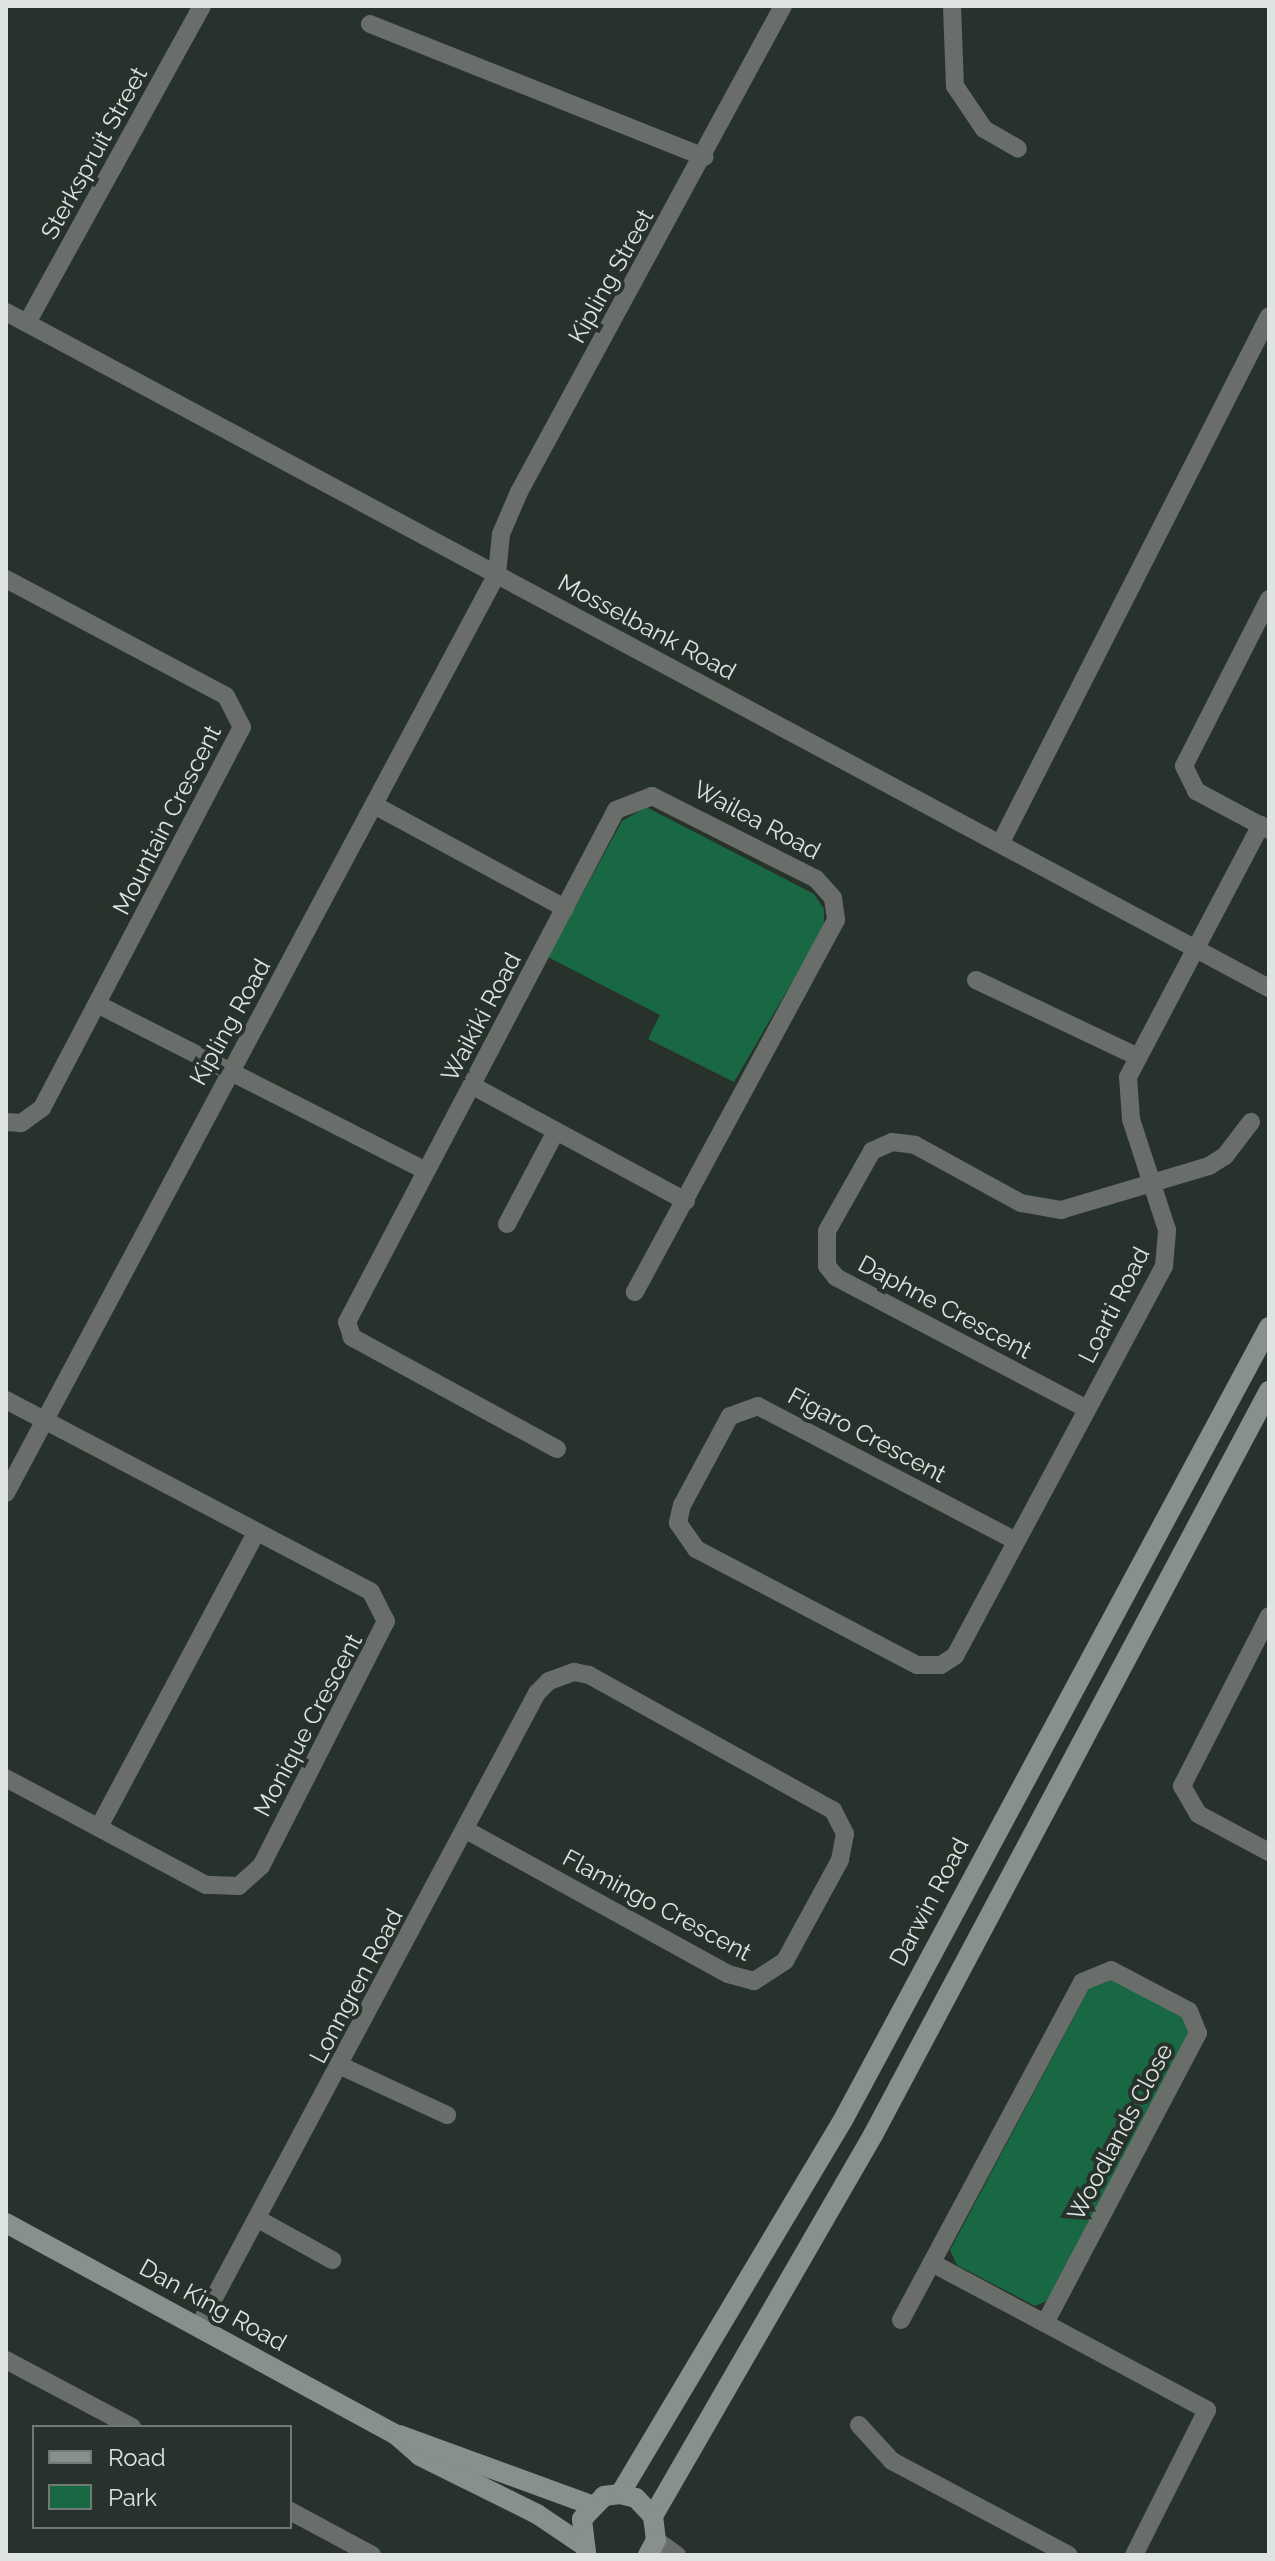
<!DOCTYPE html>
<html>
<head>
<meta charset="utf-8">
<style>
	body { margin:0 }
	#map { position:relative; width:1275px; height:2561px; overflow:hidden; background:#28322c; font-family:Raleway,sans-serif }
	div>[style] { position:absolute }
	.green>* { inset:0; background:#196844 }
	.street>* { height:18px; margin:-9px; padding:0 9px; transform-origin:9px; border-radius:9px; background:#696e6a }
	.secondary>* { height:20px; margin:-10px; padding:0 10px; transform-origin:10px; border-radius:10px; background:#88908c }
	span { translate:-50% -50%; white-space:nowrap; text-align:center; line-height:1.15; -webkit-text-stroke:8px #28322c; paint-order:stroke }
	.street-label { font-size:24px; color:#dee4e0 }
	.frame { position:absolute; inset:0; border:8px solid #dee4e0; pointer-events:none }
	.legend { position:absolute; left:32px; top:2425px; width:260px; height:104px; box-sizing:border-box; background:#28322c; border:2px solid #717974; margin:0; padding:10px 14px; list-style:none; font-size:24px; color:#dee4e0 }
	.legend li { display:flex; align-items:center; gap:16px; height:40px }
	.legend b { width:40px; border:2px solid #717974 }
</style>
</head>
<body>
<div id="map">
	<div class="green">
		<i style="clip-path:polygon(646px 807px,814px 894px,824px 909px,824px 927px,734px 1082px,648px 1039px,660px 1015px,548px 957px,622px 821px)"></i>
		<i style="clip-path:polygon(1109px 1978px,1182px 2017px,1189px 2035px,1047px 2301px,1035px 2306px,957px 2265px,950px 2250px,1091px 1985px)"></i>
	</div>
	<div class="street">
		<i style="left:952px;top:6px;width:80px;rotate:87.9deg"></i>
		<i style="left:955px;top:86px;width:52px;rotate:56deg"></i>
		<i style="left:984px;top:129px;width:39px;rotate:30deg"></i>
		<i style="left:370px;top:24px;width:360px;rotate:21.7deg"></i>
		<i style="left:6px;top:312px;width:1433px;rotate:28.16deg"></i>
		<i style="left:27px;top:323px;width:362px;rotate:-61.1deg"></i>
		<i style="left:6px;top:579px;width:249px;rotate:28deg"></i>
		<i style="left:226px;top:696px;width:35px;rotate:63deg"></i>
		<i style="left:242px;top:727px;width:430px;rotate:117.7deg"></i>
		<i style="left:42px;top:1108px;width:26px;rotate:144deg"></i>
		<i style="left:21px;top:1123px;width:15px;rotate:-176deg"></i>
		<i style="left:1269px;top:599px;width:187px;rotate:117deg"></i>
		<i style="left:1184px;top:766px;width:28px;rotate:64deg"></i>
		<i style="left:1196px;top:791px;width:83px;rotate:28.1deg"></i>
		<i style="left:376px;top:806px;width:215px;rotate:28.4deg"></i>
		<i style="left:1001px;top:842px;width:590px;rotate:-63deg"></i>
		<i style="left:976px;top:980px;width:177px;rotate:25.4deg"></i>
		<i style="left:97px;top:1004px;width:369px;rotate:26.9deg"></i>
		<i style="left:473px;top:1086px;width:242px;rotate:28.4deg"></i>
		<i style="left:507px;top:1224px;width:105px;rotate:-62.2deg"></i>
		<i style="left:6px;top:1400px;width:412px;rotate:27.7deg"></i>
		<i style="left:371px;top:1592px;width:33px;rotate:63deg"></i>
		<i style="left:386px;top:1621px;width:275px;rotate:117deg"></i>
		<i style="left:261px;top:1866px;width:30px;rotate:138deg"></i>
		<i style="left:239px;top:1886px;width:33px;rotate:-178deg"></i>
		<i style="left:206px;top:1885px;width:227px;rotate:-151.9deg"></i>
		<i style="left:1087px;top:1409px;width:284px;rotate:-152.3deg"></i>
		<i style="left:836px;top:1277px;width:14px;rotate:-129deg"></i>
		<i style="left:827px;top:1266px;width:35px;rotate:-90deg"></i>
		<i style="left:827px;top:1231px;width:92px;rotate:-60.6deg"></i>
		<i style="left:872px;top:1151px;width:22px;rotate:-24deg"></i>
		<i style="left:892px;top:1142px;width:23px;rotate:7deg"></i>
		<i style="left:915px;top:1145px;width:121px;rotate:28.7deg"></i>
		<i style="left:1021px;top:1203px;width:41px;rotate:9.9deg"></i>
		<i style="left:1061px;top:1210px;width:154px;rotate:-16.6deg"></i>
		<i style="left:1209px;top:1166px;width:19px;rotate:-32deg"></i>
		<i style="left:1225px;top:1156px;width:43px;rotate:-52.6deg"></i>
		<i style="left:557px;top:1449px;width:234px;rotate:-151.4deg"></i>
		<i style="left:352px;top:1337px;width:16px;rotate:-108deg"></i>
		<i style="left:347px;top:1322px;width:578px;rotate:-62.28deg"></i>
		<i style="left:616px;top:810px;width:39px;rotate:-21deg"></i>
		<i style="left:652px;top:796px;width:184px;rotate:26.8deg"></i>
		<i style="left:816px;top:879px;width:25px;rotate:48deg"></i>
		<i style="left:833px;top:898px;width:22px;rotate:82deg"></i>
		<i style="left:836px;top:920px;width:423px;rotate:118.4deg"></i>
		<i style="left:6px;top:1493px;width:1042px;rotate:-61.89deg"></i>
		<i style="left:497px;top:574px;width:40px;rotate:-84.3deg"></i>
		<i style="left:501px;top:534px;width:46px;rotate:-66.8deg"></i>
		<i style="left:519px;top:492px;width:553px;rotate:-61.49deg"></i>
		<i style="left:1016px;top:1541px;width:291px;rotate:-152.4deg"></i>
		<i style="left:758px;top:1406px;width:30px;rotate:160deg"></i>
		<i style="left:730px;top:1416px;width:101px;rotate:118.3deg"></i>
		<i style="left:682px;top:1505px;width:18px;rotate:103deg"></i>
		<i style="left:678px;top:1523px;width:32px;rotate:55deg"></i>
		<i style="left:696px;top:1549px;width:250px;rotate:27.7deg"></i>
		<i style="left:917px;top:1665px;width:24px"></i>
		<i style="left:941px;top:1665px;width:17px;rotate:-33deg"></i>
		<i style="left:955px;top:1656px;width:442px;rotate:-61.8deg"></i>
		<i style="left:1164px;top:1266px;width:36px;rotate:-85deg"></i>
		<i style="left:1167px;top:1230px;width:117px;rotate:-108deg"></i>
		<i style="left:1131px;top:1119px;width:42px;rotate:-94.1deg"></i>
		<i style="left:1128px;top:1077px;width:285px;rotate:-62.2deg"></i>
		<i style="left:1269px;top:1616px;width:191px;rotate:117.1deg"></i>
		<i style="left:1182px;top:1786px;width:32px;rotate:60deg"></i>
		<i style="left:1198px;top:1814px;width:81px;rotate:28.2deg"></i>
		<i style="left:100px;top:1825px;width:329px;rotate:-61.9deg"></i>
		<i style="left:341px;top:2066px;width:117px;rotate:24.8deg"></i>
		<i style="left:258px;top:2219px;width:85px;rotate:29deg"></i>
		<i style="left:932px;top:2263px;width:312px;rotate:28.1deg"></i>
		<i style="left:1207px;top:2410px;width:162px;rotate:116.7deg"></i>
		<i style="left:901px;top:2320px;width:383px;rotate:-61.8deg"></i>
		<i style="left:1082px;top:1982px;width:31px;rotate:-22deg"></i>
		<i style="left:1111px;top:1970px;width:88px;rotate:27.7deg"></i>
		<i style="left:1189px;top:2011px;width:24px;rotate:68deg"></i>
		<i style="left:1198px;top:2033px;width:328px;rotate:117.8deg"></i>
		<i style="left:199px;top:2326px;width:718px;rotate:-61.9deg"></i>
		<i style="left:537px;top:1693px;width:17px;rotate:-45deg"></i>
		<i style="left:549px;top:1681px;width:27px;rotate:-20deg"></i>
		<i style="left:574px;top:1672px;width:15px;rotate:11deg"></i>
		<i style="left:589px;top:1675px;width:279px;rotate:29deg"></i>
		<i style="left:833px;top:1810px;width:27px;rotate:63deg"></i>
		<i style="left:845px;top:1834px;width:26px;rotate:101deg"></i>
		<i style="left:840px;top:1860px;width:115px;rotate:118.6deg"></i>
		<i style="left:785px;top:1961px;width:37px;rotate:147deg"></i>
		<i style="left:754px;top:1981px;width:27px;rotate:-165deg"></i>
		<i style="left:728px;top:1974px;width:299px;rotate:-151.2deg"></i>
		<i style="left:6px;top:2360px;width:143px;rotate:28deg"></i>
		<i style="left:859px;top:2425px;width:49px;rotate:47.5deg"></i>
		<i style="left:892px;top:2461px;width:200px;rotate:28deg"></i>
		<i style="left:290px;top:2511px;width:93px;rotate:28.2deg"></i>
		<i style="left:656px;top:2540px;width:26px;rotate:36deg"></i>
	</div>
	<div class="secondary">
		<i style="left:6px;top:2223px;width:443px;rotate:28.5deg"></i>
		<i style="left:395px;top:2434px;width:33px;rotate:41deg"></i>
		<i style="left:420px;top:2456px;width:131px;rotate:26.4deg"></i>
		<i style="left:537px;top:2514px;width:55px;rotate:34deg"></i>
		<i style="left:399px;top:2435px;width:204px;rotate:20deg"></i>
		<i style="left:620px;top:2494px;width:435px;rotate:-59.2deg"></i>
		<i style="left:843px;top:2120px;width:900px;rotate:-61.76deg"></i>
		<i style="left:653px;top:2516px;width:440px;rotate:-60deg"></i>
		<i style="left:873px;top:2135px;width:843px;rotate:-61.98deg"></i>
		<i style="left:586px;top:2552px;width:33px;rotate:-97deg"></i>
		<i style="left:582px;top:2519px;width:32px;rotate:-46deg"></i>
		<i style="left:604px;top:2496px;width:16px;rotate:-7deg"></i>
		<i style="left:620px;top:2494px;width:16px;rotate:14deg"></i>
		<i style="left:636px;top:2498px;width:25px;rotate:47deg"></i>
		<i style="left:653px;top:2516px;width:24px;rotate:83deg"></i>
		<i style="left:656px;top:2540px;width:17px;rotate:118deg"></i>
	</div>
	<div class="street-label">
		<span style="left:94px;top:153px;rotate:-61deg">Sterkspruit Street</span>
		<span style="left:611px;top:276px;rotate:-61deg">Kipling Street</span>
		<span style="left:647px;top:627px;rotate:28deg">Mosselbank Road</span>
		<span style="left:167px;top:820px;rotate:-63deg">Mountain Crescent</span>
		<span style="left:757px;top:820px;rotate:28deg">Wailea Road</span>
		<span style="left:481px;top:1017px;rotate:-62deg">Waikiki Road</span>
		<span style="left:230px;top:1022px;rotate:-61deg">Kipling Road</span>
		<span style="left:1114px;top:1305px;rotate:-63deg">Loarti Road</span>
		<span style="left:945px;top:1307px;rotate:28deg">Daphne Crescent</span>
		<span style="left:867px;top:1435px;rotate:28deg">Figaro Crescent</span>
		<span style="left:308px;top:1725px;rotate:-62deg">Monique Crescent</span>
		<span style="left:929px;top:1902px;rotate:-62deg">Darwin Road</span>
		<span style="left:657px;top:1905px;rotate:28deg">Flamingo Crescent</span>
		<span style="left:356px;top:1986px;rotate:-62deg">Lonngren Road</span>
		<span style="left:1120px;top:2132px;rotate:-62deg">Woodlands Close</span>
		<span style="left:213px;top:2305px;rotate:29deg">Dan King Road</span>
	</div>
	<div class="frame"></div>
	<ul class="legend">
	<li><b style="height:10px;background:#88908c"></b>Road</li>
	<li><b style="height:22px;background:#196844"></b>Park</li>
	</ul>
</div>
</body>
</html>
